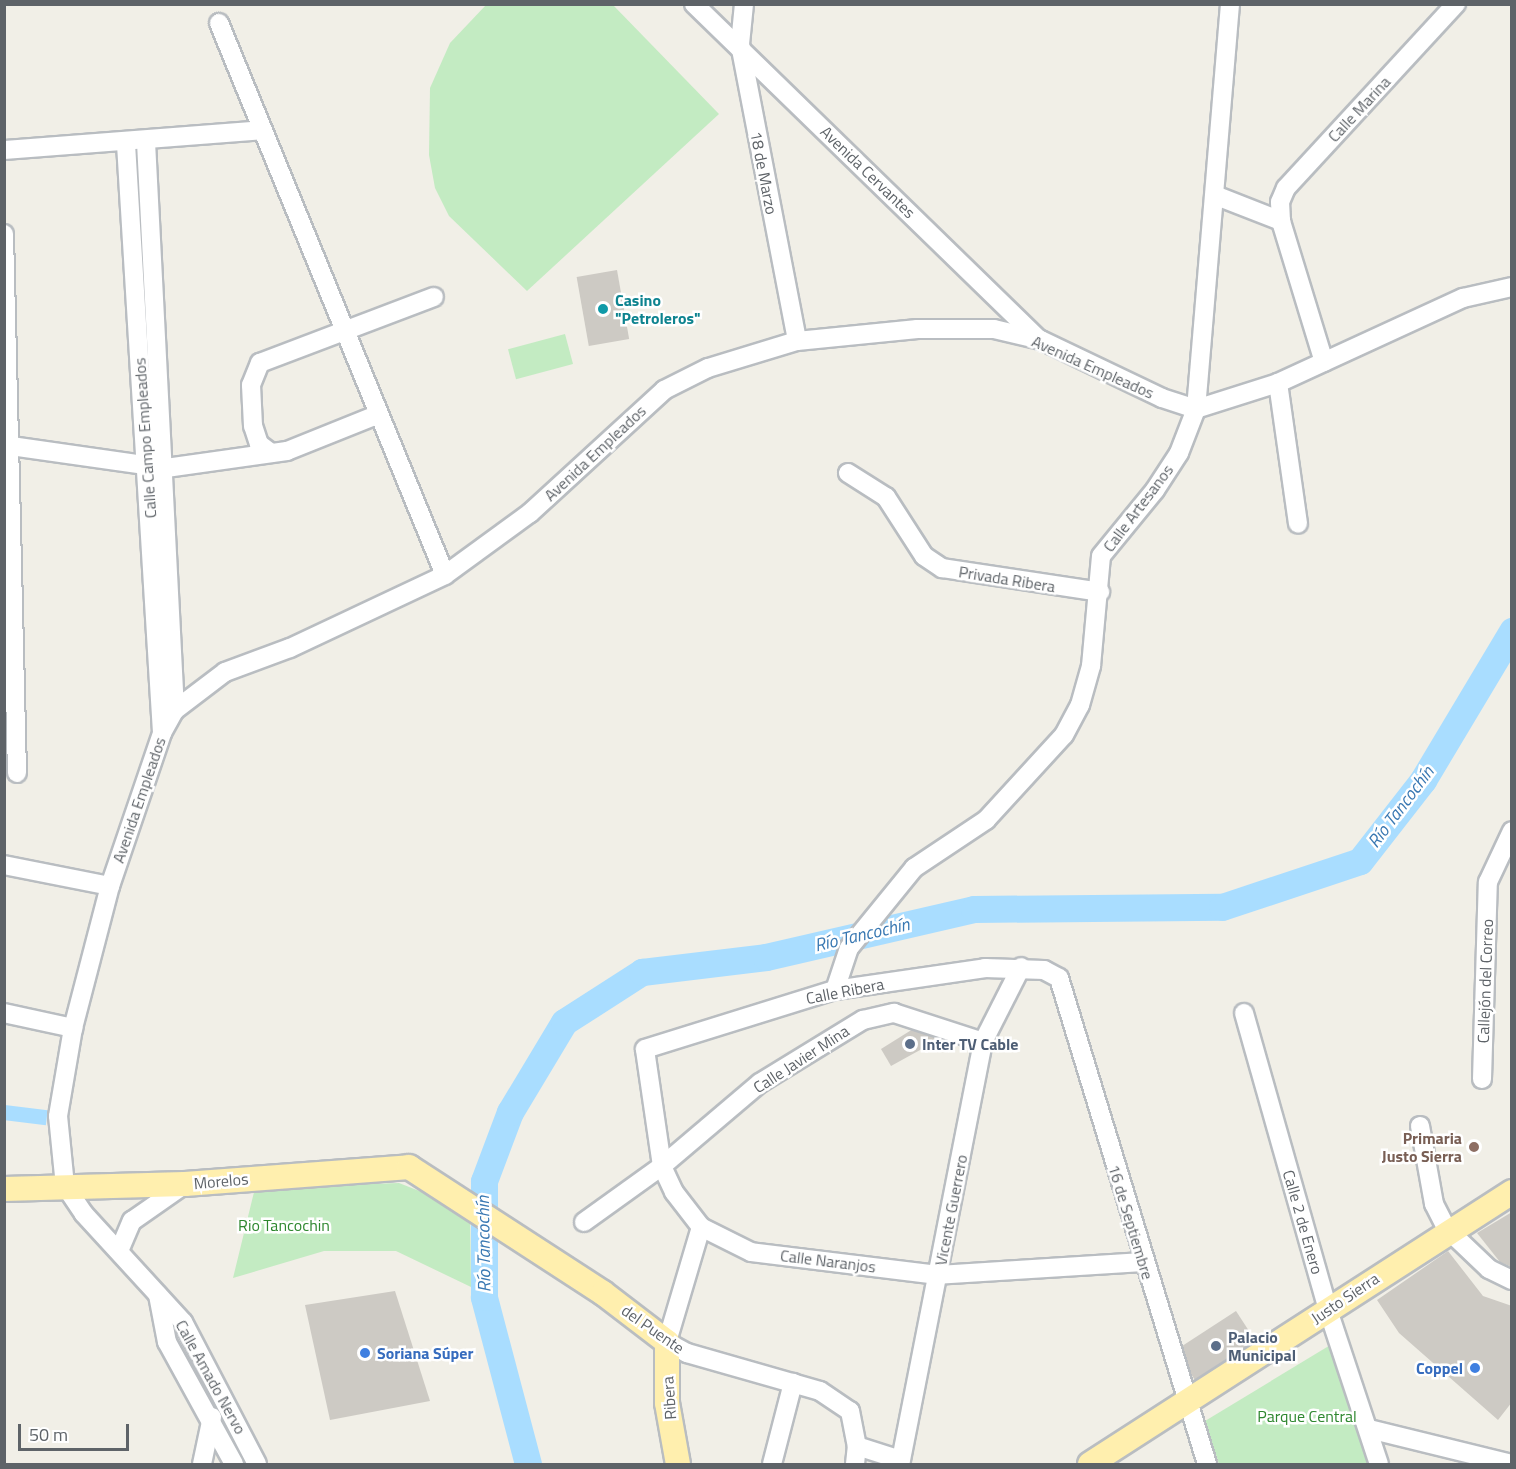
<!DOCTYPE html>
<html>
<head>
<meta charset="utf-8">
<style>
	body { margin:0 }
	#map { position:relative; width:1516px; height:1469px; overflow:hidden; background:#f1efe7; font-family:"Titillium Web",sans-serif }
	div>[style] { position:absolute }
	.green>* { inset:0; background:#c3ebc2; transform-origin:0 0 }
	.water>* { inset:0; background:#a9ddff; transform-origin:0 0 }
	.river>* { height:27px; margin:-13.5px; padding:0 13.5px; transform-origin:13.5px; border-radius:13.5px; background:#a9ddff }
	.building>* { inset:0; background:#cdcac4; transform-origin:0 0 }
	.roads { filter:drop-shadow(2px 0 #b9bdc1) drop-shadow(-2px 0 #b9bdc1) drop-shadow(0 2px #b9bdc1) drop-shadow(0 -2px #b9bdc1) }
	.minor>* { height:18px; margin:-9px; padding:0 9px; transform-origin:9px; border-radius:9px; background:#fff }
	.major>* { height:24px; margin:-12px; padding:0 12px; transform-origin:12px; border-radius:12px; background:#ffefae }
	.dots>* { width:16px; height:16px; translate:-50% -50%; box-sizing:border-box; border:3px solid #fff; border-radius:50% }
	span { translate:-50% -50%; white-space:nowrap; text-align:center; line-height:1.15; -webkit-text-stroke:5px #fff; paint-order:stroke }
	.street-label { font-size:16px; color:#5e6368 }
	.culture-label { font-size:16px; color:#0d838f; font-weight:700 }
	.left { translate:0 -50%; text-align:left }
	.service-label { font-size:16px; color:#4e5e75; font-weight:700 }
	.education-label { font-size:16px; color:#785e54; font-weight:700 }
	.right { translate:-100% -50%; text-align:right }
	.park-label { font-size:16px; color:#2e872f }
	.shop-label { font-size:16px; color:#366cbe; font-weight:700 }
	.water-label { font-size:18px; color:#3978b2; font-style:italic }
	.frame { position:absolute; inset:0; border:6px solid #5e6368; pointer-events:none }
	.scale { position:absolute; left:18px; top:1424px; width:111px; height:27px; box-sizing:border-box; border:3px solid #5e6368; border-top:0; padding-left:8px; font-size:18px; line-height:21px; white-space:nowrap; color:#5e6368; -webkit-text-stroke:4px #fff; paint-order:stroke }
</style>
</head>
<body>
<div id="map">
	<div class="green">
		<i style="clip-path:polygon(486px 5px,613px 5px,719px 114px,527px 291px,449px 216px,435px 188px,429px 155px,430px 88px,450px 43px)"></i>
		<i style="left:565px;top:334px;width:31px;height:59px;rotate:75deg"></i>
		<i style="clip-path:polygon(399px 1183px,470px 1211px,471px 1287px,396px 1251px,324px 1251px,233px 1278px,255px 1188px)"></i>
		<i style="clip-path:polygon(1332px 1344px,1374px 1464px,1219px 1464px,1205px 1421px)"></i>
	</div>
	<div class="water">
		<i style="left:5px;top:1105px;width:43px;height:15px;rotate:7deg"></i>
	</div>
	<div class="river">
		<i style="left:528px;top:1464px;width:173px;rotate:-104.8deg"></i>
		<i style="left:484px;top:1297px;width:116px;rotate:-90deg"></i>
		<i style="left:484px;top:1181px;width:74px;rotate:-69.4deg"></i>
		<i style="left:510px;top:1112px;width:105px;rotate:-59deg"></i>
		<i style="left:564px;top:1022px;width:93px;rotate:-32.7deg"></i>
		<i style="left:642px;top:972px;width:125px;rotate:-6.9deg"></i>
		<i style="left:766px;top:957px;width:213px;rotate:-13deg"></i>
		<i style="left:974px;top:909px;width:248px;rotate:-0.5deg"></i>
		<i style="left:1222px;top:907px;width:145px;rotate:-18.4deg"></i>
		<i style="left:1360px;top:861px;width:103px;rotate:-52.1deg"></i>
		<i style="left:1423px;top:780px;width:174px;rotate:-59.1deg"></i>
	</div>
	<div class="building">
		<i style="left:617px;top:270px;width:70px;height:41px;rotate:80deg"></i>
		<i style="clip-path:polygon(913px 1029px,940px 1039px,891px 1066px,881px 1049px)"></i>
		<i style="clip-path:polygon(1512px 1212px,1512px 1267px,1500px 1262px,1477px 1233px)"></i>
		<i style="clip-path:polygon(1448px 1251px,1483px 1296px,1512px 1306px,1512px 1402px,1498px 1420px,1399px 1333px,1377px 1300px)"></i>
		<i style="clip-path:polygon(395px 1291px,430px 1401px,330px 1420px,305px 1305px)"></i>
		<i style="left:1236px;top:1311px;width:37px;height:72px;rotate:57deg"></i>
	</div>
	<div class="roads">
		<div class="minor">
			<i style="left:694px;top:4px;width:481px;rotate:44.2deg"></i>
			<i style="left:744px;top:4px;width:40px;rotate:95.7deg"></i>
			<i style="left:740px;top:44px;width:302px;rotate:79.1deg"></i>
			<i style="left:219px;top:23px;width:596px;rotate:67.73deg"></i>
			<i style="left:146px;top:142px;width:569px;rotate:87.08deg"></i>
			<i style="left:126px;top:144px;width:590px;rotate:86.5deg"></i>
			<i style="left:4px;top:150px;width:259px;rotate:-4.4deg"></i>
			<i style="left:1217px;top:196px;width:69px;rotate:21.3deg"></i>
			<i style="left:4px;top:234px;width:539px;rotate:88.62deg"></i>
			<i style="left:1324px;top:362px;width:147px;rotate:-107deg"></i>
			<i style="left:1281px;top:221px;width:19px;rotate:-93deg"></i>
			<i style="left:1280px;top:202px;width:15px;rotate:-67deg"></i>
			<i style="left:1286px;top:188px;width:251px;rotate:-47.3deg"></i>
			<i style="left:1278px;top:383px;width:142px;rotate:81.9deg"></i>
			<i style="left:4px;top:445px;width:164px;rotate:8.1deg"></i>
			<i style="left:166px;top:468px;width:122px;rotate:-8deg"></i>
			<i style="left:287px;top:451px;width:97px;rotate:-21.8deg"></i>
			<i style="left:271px;top:453px;width:15px;rotate:-143deg"></i>
			<i style="left:259px;top:444px;width:19px;rotate:-108deg"></i>
			<i style="left:253px;top:426px;width:41px;rotate:-92.8deg"></i>
			<i style="left:251px;top:385px;width:24px;rotate:-68deg"></i>
			<i style="left:260px;top:363px;width:186px;rotate:-20.8deg"></i>
			<i style="left:848px;top:473px;width:45px;rotate:32.3deg"></i>
			<i style="left:886px;top:497px;width:70px;rotate:57.2deg"></i>
			<i style="left:924px;top:556px;width:22px;rotate:34deg"></i>
			<i style="left:942px;top:568px;width:160px;rotate:8.6deg"></i>
			<i style="left:4px;top:865px;width:108px;rotate:11.2deg"></i>
			<i style="left:835px;top:990px;width:44px;rotate:-71.6deg"></i>
			<i style="left:849px;top:948px;width:103px;rotate:-50.9deg"></i>
			<i style="left:914px;top:868px;width:87px;rotate:-33.7deg"></i>
			<i style="left:986px;top:820px;width:115px;rotate:-47.5deg"></i>
			<i style="left:1064px;top:735px;width:34px;rotate:-62deg"></i>
			<i style="left:1080px;top:705px;width:41px;rotate:-74.2deg"></i>
			<i style="left:1091px;top:666px;width:110px;rotate:-84.8deg"></i>
			<i style="left:1101px;top:556px;width:85px;rotate:-50.7deg"></i>
			<i style="left:1155px;top:490px;width:44px;rotate:-57deg"></i>
			<i style="left:1179px;top:453px;width:47px;rotate:-68.9deg"></i>
			<i style="left:1196px;top:409px;width:406px;rotate:-85.2deg"></i>
			<i style="left:4px;top:1013px;width:71px;rotate:12.3deg"></i>
			<i style="left:1244px;top:1013px;width:309px;rotate:74.2deg"></i>
			<i style="left:1328px;top:1310px;width:162px;rotate:71.7deg"></i>
			<i style="left:1482px;top:1079px;width:197px;rotate:-88.3deg"></i>
			<i style="left:1488px;top:882px;width:56px;rotate:-64.8deg"></i>
			<i style="left:1420px;top:1126px;width:79px;rotate:79.8deg"></i>
			<i style="left:1434px;top:1204px;width:28px;rotate:63deg"></i>
			<i style="left:1447px;top:1229px;width:58px;rotate:43.6deg"></i>
			<i style="left:1489px;top:1269px;width:25px;rotate:26deg"></i>
			<i style="left:584px;top:1222px;width:96px;rotate:-35.7deg"></i>
			<i style="left:662px;top:1166px;width:128px;rotate:-40.3deg"></i>
			<i style="left:760px;top:1083px;width:121px;rotate:-31.5deg"></i>
			<i style="left:863px;top:1020px;width:32px;rotate:-13deg"></i>
			<i style="left:894px;top:1013px;width:94px;rotate:18deg"></i>
			<i style="left:701px;top:1227px;width:120px;rotate:106.5deg"></i>
			<i style="left:667px;top:1342px;width:23px;rotate:29deg"></i>
			<i style="left:687px;top:1353px;width:138px;rotate:15.9deg"></i>
			<i style="left:820px;top:1391px;width:36px;rotate:34deg"></i>
			<i style="left:850px;top:1411px;width:36px;rotate:79deg"></i>
			<i style="left:857px;top:1446px;width:46px;rotate:17.7deg"></i>
			<i style="left:901px;top:1460px;width:426px;rotate:-78.9deg"></i>
			<i style="left:983px;top:1042px;width:84px;rotate:-63.1deg"></i>
			<i style="left:119px;top:1251px;width:33px;rotate:-67deg"></i>
			<i style="left:132px;top:1221px;width:65px;rotate:-34.9deg"></i>
			<i style="left:1143px;top:1262px;width:205px;rotate:176.4deg"></i>
			<i style="left:938px;top:1275px;width:188px;rotate:-173deg"></i>
			<i style="left:751px;top:1252px;width:56px;rotate:-153.4deg"></i>
			<i style="left:701px;top:1227px;width:44px;rotate:-127.6deg"></i>
			<i style="left:674px;top:1192px;width:29px;rotate:-115deg"></i>
			<i style="left:662px;top:1166px;width:118px;rotate:-98.3deg"></i>
			<i style="left:645px;top:1049px;width:199px;rotate:-17.3deg"></i>
			<i style="left:835px;top:990px;width:152px;rotate:-8.3deg"></i>
			<i style="left:985px;top:968px;width:59px;rotate:1.9deg"></i>
			<i style="left:1044px;top:970px;width:17px;rotate:28deg"></i>
			<i style="left:1059px;top:978px;width:508px;rotate:73.06deg"></i>
			<i style="left:158px;top:1295px;width:48px;rotate:79.2deg"></i>
			<i style="left:167px;top:1342px;width:139px;rotate:61.2deg"></i>
			<i style="left:1369px;top:1429px;width:147px;rotate:13.8deg"></i>
			<i style="left:202px;top:1464px;width:48px;rotate:-78deg"></i>
			<i style="left:257px;top:1464px;width:160px;rotate:-117.5deg"></i>
			<i style="left:183px;top:1322px;width:147px;rotate:-132.5deg"></i>
			<i style="left:84px;top:1214px;width:34px;rotate:-124deg"></i>
			<i style="left:65px;top:1186px;width:70px;rotate:-95.7deg"></i>
			<i style="left:58px;top:1116px;width:89px;rotate:-80.3deg"></i>
			<i style="left:73px;top:1028px;width:147px;rotate:-75.4deg"></i>
			<i style="left:110px;top:886px;width:162px;rotate:-71.2deg"></i>
			<i style="left:162px;top:733px;width:26px;rotate:-61deg"></i>
			<i style="left:175px;top:710px;width:63px;rotate:-37.2deg"></i>
			<i style="left:225px;top:672px;width:69px;rotate:-20.3deg"></i>
			<i style="left:290px;top:648px;width:171px;rotate:-25.2deg"></i>
			<i style="left:445px;top:575px;width:105px;rotate:-36.1deg"></i>
			<i style="left:530px;top:513px;width:182px;rotate:-42.5deg"></i>
			<i style="left:664px;top:390px;width:49px;rotate:-26.6deg"></i>
			<i style="left:708px;top:368px;width:93px;rotate:-16.9deg"></i>
			<i style="left:797px;top:341px;width:121px;rotate:-5.7deg"></i>
			<i style="left:917px;top:329px;width:77px"></i>
			<i style="left:994px;top:329px;width:48px;rotate:13.2deg"></i>
			<i style="left:1041px;top:340px;width:134px;rotate:25.6deg"></i>
			<i style="left:1162px;top:398px;width:36px;rotate:18deg"></i>
			<i style="left:1196px;top:409px;width:86px;rotate:-17.6deg"></i>
			<i style="left:1278px;top:383px;width:204px;rotate:-24.7deg"></i>
			<i style="left:1463px;top:298px;width:50px;rotate:-12.7deg"></i>
			<i style="left:772px;top:1464px;width:84px;rotate:-75.5deg"></i>
			<i style="left:855px;top:1464px;width:18px;rotate:-84deg"></i>
		</div>
		<div class="major">
			<i style="left:4px;top:1189px;width:181px;rotate:-1.6deg"></i>
			<i style="left:185px;top:1184px;width:225px;rotate:-4.3deg"></i>
			<i style="left:409px;top:1167px;width:231px;rotate:33deg"></i>
			<i style="left:603px;top:1293px;width:81px;rotate:37.4deg"></i>
			<i style="left:667px;top:1342px;width:61px;rotate:90deg"></i>
			<i style="left:667px;top:1403px;width:62px;rotate:79.8deg"></i>
			<i style="left:1090px;top:1464px;width:502px;rotate:-32.8deg"></i>
		</div>
	</div>
	<div class="dots">
		<i style="left:603px;top:309px;background:#0f9aa8"></i>
		<i style="left:910px;top:1044px;background:#5c6f8a"></i>
		<i style="left:1474px;top:1147px;background:#8d6e63"></i>
		<i style="left:1216px;top:1346px;background:#5c6f8a"></i>
		<i style="left:365px;top:1353px;background:#3f7fe0"></i>
		<i style="left:1475px;top:1368px;background:#3f7fe0"></i>
	</div>
	<div class="street-label">
		<span style="left:1359px;top:109px;rotate:-47deg">Calle Marina</span>
		<span style="left:868px;top:172px;rotate:44deg">Avenida Cervantes</span>
		<span style="left:764px;top:173px;rotate:79deg">18 de Marzo</span>
		<span style="left:1093px;top:367px;rotate:24deg">Avenida Empleados</span>
		<span style="left:145px;top:438px;rotate:-94deg">Calle Campo Empleados</span>
		<span style="left:595px;top:453px;rotate:-43deg">Avenida Empleados</span>
		<span style="left:1138px;top:508px;rotate:-53deg">Calle Artesanos</span>
		<span style="left:1007px;top:579px;rotate:9deg">Privada Ribera</span>
		<span style="left:139px;top:800px;rotate:-71deg">Avenida Empleados</span>
		<span style="left:1485px;top:981px;rotate:-88deg">Callejón del Correo</span>
		<span style="left:845px;top:991px;rotate:-11deg">Calle Ribera</span>
		<span style="left:801px;top:1059px;rotate:-33deg">Calle Javier Mina</span>
		<span style="left:221px;top:1181px;rotate:-5deg">Morelos</span>
		<span style="left:951px;top:1210px;rotate:-79deg">Vicente Guerrero</span>
		<span style="left:1131px;top:1222px;rotate:73deg">16 de Septiembre</span>
		<span style="left:1303px;top:1222px;rotate:74deg">Calle 2 de Enero</span>
		<span style="left:828px;top:1261px;rotate:7deg">Calle Naranjos</span>
		<span style="left:1345px;top:1298px;rotate:-34deg">Justo Sierra</span>
		<span style="left:653px;top:1329px;rotate:35deg">del Puente</span>
		<span style="left:211px;top:1377px;rotate:61deg">Calle Amado Nervo</span>
		<span style="left:669px;top:1398px;rotate:-94deg">Ribera</span>
	</div>
	<div class="culture-label">
		<span class="left" style="left:615px;top:309px">Casino<br>"Petroleros"</span>
	</div>
	<div class="service-label">
		<span class="left" style="left:922px;top:1044px">Inter TV Cable</span>
		<span class="left" style="left:1228px;top:1346px">Palacio<br>Municipal</span>
	</div>
	<div class="education-label">
		<span class="right" style="left:1462px;top:1147px">Primaria<br>Justo Sierra</span>
	</div>
	<div class="park-label">
		<span style="left:284px;top:1225px">Rio Tancochin</span>
		<span style="left:1307px;top:1416px">Parque Central</span>
	</div>
	<div class="shop-label">
		<span class="left" style="left:377px;top:1353px">Soriana Súper</span>
		<span class="right" style="left:1463px;top:1368px">Coppel</span>
	</div>
	<div class="water-label">
		<span style="left:1401px;top:807px;rotate:-53deg">Río Tancochín</span>
		<span style="left:862px;top:935px;rotate:-13deg">Río Tancochín</span>
		<span style="left:484px;top:1244px;rotate:-91deg">Río Tancochín</span>
	</div>
	<div class="frame"></div>
	<div class="scale">50 m</div>
</div>
</body>
</html>
